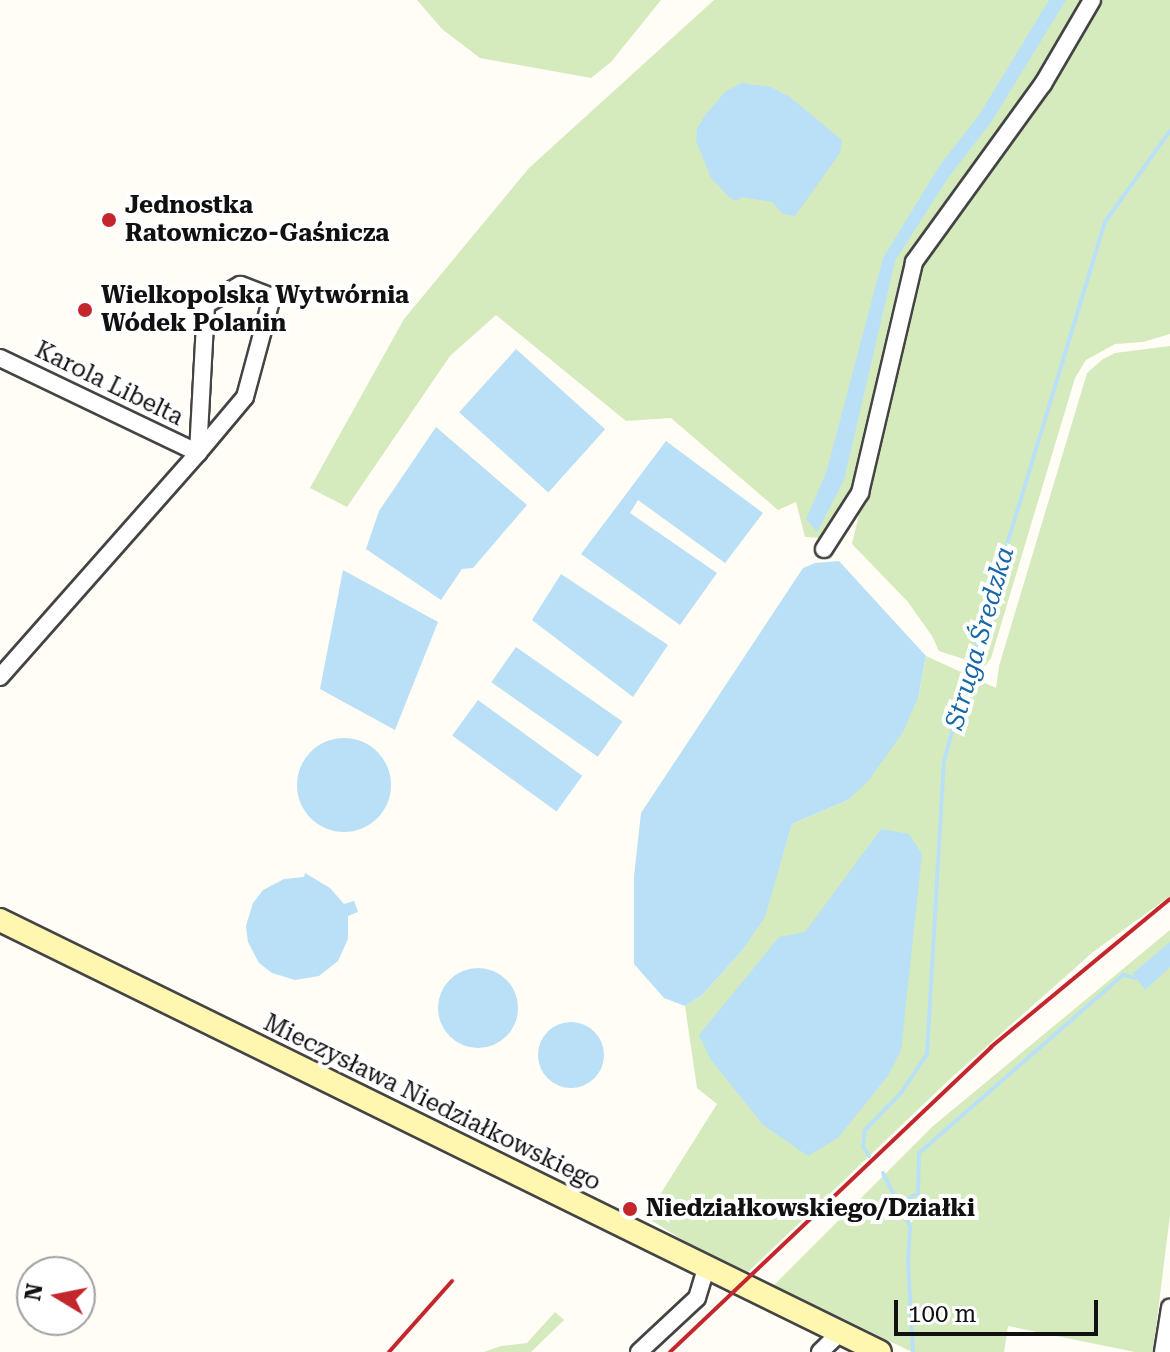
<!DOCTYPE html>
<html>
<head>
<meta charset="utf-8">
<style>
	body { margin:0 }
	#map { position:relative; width:1170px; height:1352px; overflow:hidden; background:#fffdf5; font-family:"Roboto Serif",serif }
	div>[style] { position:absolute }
	.green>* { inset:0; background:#d5ebbd }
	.water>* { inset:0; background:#b9e0f7; transform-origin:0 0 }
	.round { border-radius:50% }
	.stream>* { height:4px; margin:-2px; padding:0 2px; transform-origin:2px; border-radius:2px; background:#b9e0f7 }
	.roads { filter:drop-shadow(2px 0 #444) drop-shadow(-2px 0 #444) drop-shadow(0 2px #444) drop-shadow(0 -2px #444) }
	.street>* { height:16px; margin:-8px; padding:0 8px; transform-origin:8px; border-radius:8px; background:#fff }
	.secondary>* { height:22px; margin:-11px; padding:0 11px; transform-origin:11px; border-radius:11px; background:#fff6b0 }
	.rail>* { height:4px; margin:-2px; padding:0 2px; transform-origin:2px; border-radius:2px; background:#c4262e }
	.dots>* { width:22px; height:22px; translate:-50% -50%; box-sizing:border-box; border:4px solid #fff; border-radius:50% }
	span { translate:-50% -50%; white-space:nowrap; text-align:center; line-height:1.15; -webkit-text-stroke:8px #fff; paint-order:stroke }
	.poi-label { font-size:24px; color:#111; font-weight:700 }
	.left { translate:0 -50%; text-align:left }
	.street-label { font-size:24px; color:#111 }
	.water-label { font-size:26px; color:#1768a6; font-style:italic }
	.north { position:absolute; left:16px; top:1256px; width:80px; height:80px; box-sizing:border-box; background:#fff; border:2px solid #a0a0a0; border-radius:50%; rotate:280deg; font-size:22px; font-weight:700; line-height:32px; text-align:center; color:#111 }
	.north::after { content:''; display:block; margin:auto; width:28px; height:36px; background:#c4262e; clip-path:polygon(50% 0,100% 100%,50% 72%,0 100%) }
	.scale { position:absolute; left:894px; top:1300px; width:204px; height:36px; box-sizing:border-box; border:4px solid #111; border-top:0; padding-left:10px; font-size:24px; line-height:28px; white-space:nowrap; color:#111; -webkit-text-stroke:6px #fff; paint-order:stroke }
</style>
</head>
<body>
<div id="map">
	<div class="green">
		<i style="clip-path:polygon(417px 0,661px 0,611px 62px,591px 78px,480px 58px,442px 29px)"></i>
		<i style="clip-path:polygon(714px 0,1086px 0,1029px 96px,909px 261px,855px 490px,839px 519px,821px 538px,805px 537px,796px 502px,778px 510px,671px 418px,626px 421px,496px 315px,450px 356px,347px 507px,310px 488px,404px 319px,529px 168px)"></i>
		<i style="clip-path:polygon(1098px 0,1170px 0,1170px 334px,1143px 342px,1115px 344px,1086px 360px,1075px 378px,991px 658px,985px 666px,939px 651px,932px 636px,908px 602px,852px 544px,919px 264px)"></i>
		<i style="clip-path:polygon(1170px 346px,1170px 896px,1093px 952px,950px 1079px,748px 1272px,686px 1242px,646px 1217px,717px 1104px,697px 1088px,685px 1006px,702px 995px,741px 952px,764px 917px,792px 824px,848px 800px,918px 698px,926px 656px,996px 688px,999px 666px,1087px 373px,1103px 359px,1115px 353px)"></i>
		<i style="clip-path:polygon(1170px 930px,1170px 1215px,1153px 1352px,1135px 1352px,1008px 1326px,1004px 1352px,912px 1352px,774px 1285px,933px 1126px)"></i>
		<i style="clip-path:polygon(555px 1312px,564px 1320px,531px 1352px,484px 1352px,501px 1346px,527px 1343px)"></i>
	</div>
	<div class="water">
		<i style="clip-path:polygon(1049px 0,1066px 0,992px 121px,948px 178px,895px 261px,844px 480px,817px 532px,806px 519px,826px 473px,883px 258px,940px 165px,979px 115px)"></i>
		<i style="clip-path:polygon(742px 83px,771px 87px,790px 97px,842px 140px,840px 153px,795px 216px,783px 214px,772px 202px,742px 197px,736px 201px,729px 197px,711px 178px,696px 141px,697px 128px,706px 114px,726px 91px)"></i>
		<i style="left:516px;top:349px;width:120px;height:85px;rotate:42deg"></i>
		<i style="clip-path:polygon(436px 427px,527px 505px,473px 568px,462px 569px,441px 600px,366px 549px,379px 511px)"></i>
		<i style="clip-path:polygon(666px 441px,763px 513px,725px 563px,638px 500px,630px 513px,717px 573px,680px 625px,581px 554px)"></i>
		<i style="clip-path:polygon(839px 561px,926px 656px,918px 698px,903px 732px,869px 780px,848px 800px,792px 824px,765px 917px,741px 952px,702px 995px,685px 1006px,664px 998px,634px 964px,634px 876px,641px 813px,803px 568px,815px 563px)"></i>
		<i style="clip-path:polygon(343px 570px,438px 622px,395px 730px,320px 689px)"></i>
		<i style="clip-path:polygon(561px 574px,668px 645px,633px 697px,532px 620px)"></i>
		<i style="left:516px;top:647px;width:130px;height:43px;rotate:35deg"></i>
		<i style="left:478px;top:700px;width:129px;height:44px;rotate:36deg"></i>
		<i class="round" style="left:297px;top:738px;width:94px;height:94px"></i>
		<i style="clip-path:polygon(881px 829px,909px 834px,922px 854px,901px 1051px,887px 1077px,838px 1138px,808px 1156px,763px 1125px,711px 1060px,699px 1035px,779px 937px,805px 932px)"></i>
		<i style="clip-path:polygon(305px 873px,330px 888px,344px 904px,354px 901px,358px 912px,348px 916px,348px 939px,338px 961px,319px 976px,295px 980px,272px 973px,259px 963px,248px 942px,246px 926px,253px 903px,263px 890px,284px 879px,304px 877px)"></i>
		<i style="clip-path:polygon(1170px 942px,1170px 967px,1145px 990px,1133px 973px)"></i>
		<i class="round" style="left:438px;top:968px;width:80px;height:80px"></i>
		<i class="round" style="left:538px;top:1022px;width:66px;height:66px"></i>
	</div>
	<div class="stream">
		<i style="left:869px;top:1156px;width:12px;rotate:-121deg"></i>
		<i style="left:863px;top:1146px;width:16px;rotate:-83deg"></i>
		<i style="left:865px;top:1130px;width:52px;rotate:-45.8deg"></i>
		<i style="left:901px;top:1093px;width:47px;rotate:-56.3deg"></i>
		<i style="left:927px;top:1054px;width:293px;rotate:-86.7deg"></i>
		<i style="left:944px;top:761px;width:112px;rotate:-74.5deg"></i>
		<i style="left:974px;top:653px;width:450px;rotate:-73.1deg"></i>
		<i style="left:1105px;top:222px;width:112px;rotate:-54.5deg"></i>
		<i style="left:883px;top:1173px;width:60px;rotate:63.4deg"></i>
		<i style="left:910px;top:1227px;width:35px;rotate:93deg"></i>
		<i style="left:908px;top:1262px;width:90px;rotate:86.8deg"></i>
		<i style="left:900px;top:1204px;width:21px;rotate:-31deg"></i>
		<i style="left:918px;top:1193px;width:40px;rotate:-88.6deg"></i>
		<i style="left:919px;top:1153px;width:271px;rotate:-41.1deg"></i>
		<i style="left:1123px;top:975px;width:13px;rotate:13deg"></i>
	</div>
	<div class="roads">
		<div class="street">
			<i style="left:0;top:358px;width:220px;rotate:25.6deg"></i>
			<i style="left:824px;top:549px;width:67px;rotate:-57.3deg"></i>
			<i style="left:860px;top:493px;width:237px;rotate:-76.8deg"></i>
			<i style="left:914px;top:262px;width:220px;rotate:-54.1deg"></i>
			<i style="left:1043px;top:84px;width:97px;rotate:-59.7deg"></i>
			<i style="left:0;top:677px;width:299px;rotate:-48.5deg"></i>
			<i style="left:198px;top:453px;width:73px;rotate:-50deg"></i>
			<i style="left:245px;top:397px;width:104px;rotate:-74.9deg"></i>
			<i style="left:272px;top:297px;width:34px;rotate:-159deg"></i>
			<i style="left:240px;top:285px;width:39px;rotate:150deg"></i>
			<i style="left:206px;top:305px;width:148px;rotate:93.1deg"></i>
			<i style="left:639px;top:1352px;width:79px;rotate:-43deg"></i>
			<i style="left:697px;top:1298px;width:34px;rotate:-73deg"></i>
			<i style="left:820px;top:1352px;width:28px;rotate:-44deg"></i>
			<i style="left:1163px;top:1352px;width:45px;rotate:-81deg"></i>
		</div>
		<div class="secondary">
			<i style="left:0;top:920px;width:980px;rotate:26.15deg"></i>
		</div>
	</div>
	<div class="rail">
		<i style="left:389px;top:1352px;width:95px;rotate:-48.4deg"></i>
		<i style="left:670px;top:1352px;width:443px;rotate:-43.5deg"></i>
		<i style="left:991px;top:1047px;width:232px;rotate:-39.6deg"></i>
	</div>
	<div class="dots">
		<i style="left:109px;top:220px;background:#c4262e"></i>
		<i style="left:85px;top:310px;background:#c4262e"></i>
		<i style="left:630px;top:1209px;background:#c4262e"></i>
	</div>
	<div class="poi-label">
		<span class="left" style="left:125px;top:220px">Jednostka<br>Ratowniczo-Gaśnicza</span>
		<span class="left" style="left:101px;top:310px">Wielkopolska Wytwórnia<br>Wódek Polanin</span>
		<span class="left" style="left:646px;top:1209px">Niedziałkowskiego/Działki</span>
	</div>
	<div class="street-label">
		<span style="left:109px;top:384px;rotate:26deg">Karola Libelta</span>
		<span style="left:432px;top:1103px;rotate:26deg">Mieczysława Niedziałkowskiego</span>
	</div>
	<div class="water-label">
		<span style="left:980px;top:638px;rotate:-74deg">Struga Średzka</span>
	</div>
	<div class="north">N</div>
	<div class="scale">100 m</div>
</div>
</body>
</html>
